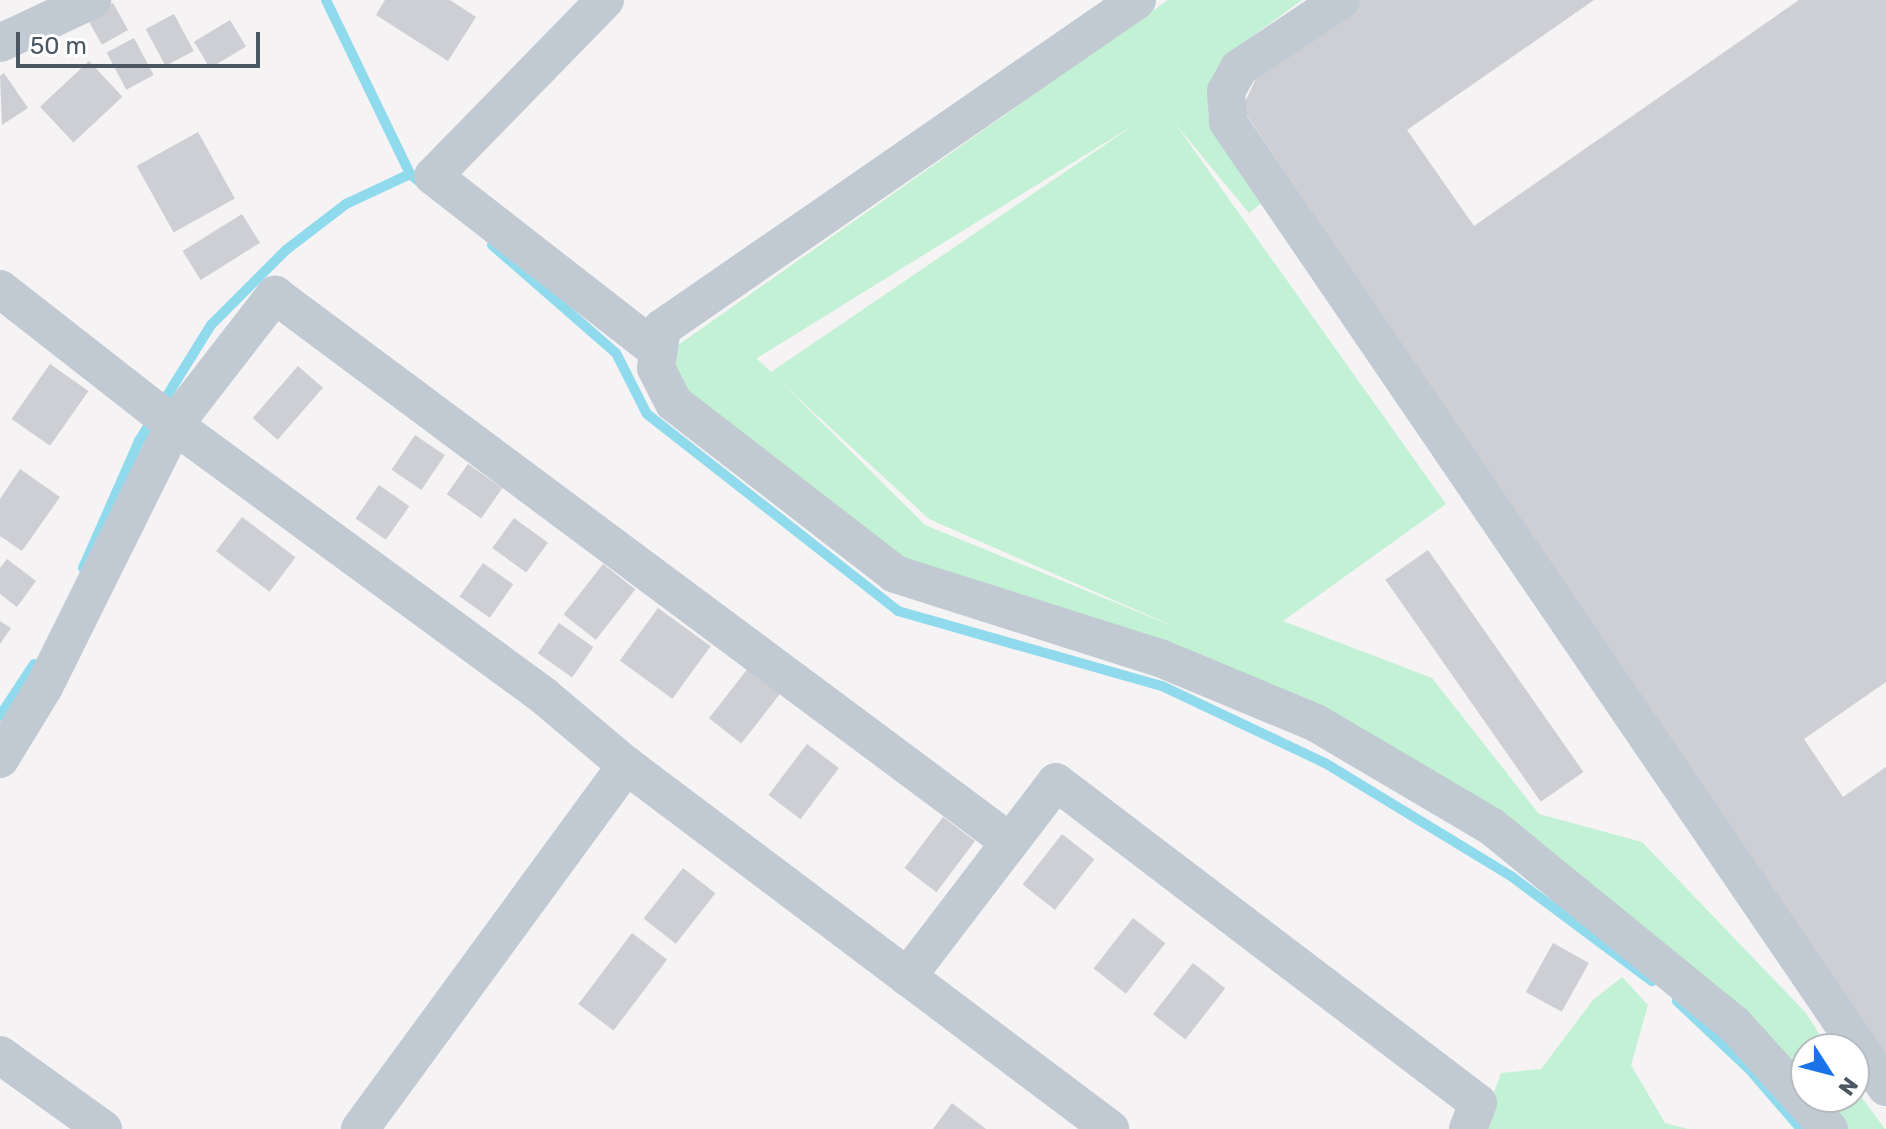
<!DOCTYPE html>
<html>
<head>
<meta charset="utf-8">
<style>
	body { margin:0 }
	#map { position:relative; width:1886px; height:1129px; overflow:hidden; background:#f5f3f3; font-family:Rubik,sans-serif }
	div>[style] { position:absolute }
	.green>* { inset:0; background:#c3f1d5 }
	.stream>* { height:10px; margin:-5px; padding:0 5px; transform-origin:5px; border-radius:5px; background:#90daee }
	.building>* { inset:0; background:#cdcfd5; transform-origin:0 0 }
	.minor>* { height:38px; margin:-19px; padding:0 19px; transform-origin:19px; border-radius:19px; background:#c1cad2 }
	span { translate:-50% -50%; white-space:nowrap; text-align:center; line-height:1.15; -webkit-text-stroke:6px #fff; paint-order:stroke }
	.north { position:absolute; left:1790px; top:1033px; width:80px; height:80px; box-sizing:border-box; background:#fff; border:2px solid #b7bbc0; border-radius:50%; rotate:126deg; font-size:22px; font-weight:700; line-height:32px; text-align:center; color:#4a5661 }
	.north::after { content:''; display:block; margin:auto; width:28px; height:36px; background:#1a73e8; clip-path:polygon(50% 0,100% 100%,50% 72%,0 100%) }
	.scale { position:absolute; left:16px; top:32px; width:244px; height:36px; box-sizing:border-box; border:4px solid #4a5661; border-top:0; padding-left:10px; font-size:24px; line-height:28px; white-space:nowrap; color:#4a5661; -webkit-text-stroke:6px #fff; paint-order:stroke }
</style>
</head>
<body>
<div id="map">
	<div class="green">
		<i style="clip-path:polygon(evenodd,1168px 0,1302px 0,1224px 57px,1212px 103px,1277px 191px,1249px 213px,1174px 122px,1446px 504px,1283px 621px,1432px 678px,1539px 814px,1642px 842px,1806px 1013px,1829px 1049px,1806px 1049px,1806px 1097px,1854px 1097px,1854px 1087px,1885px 1129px,1828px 1129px,1687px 986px,1316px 723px,887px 567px,691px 417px,657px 360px,1168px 0,1137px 123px,771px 372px,757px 359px,757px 358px,1137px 123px,1168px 0,782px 383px,929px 519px,1180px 629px,925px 525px,782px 383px)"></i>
		<i style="clip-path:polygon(1622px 977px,1648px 1005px,1631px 1065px,1665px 1123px,1688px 1129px,1481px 1129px,1501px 1073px,1541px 1069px,1593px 1000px)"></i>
	</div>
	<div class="stream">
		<i style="left:326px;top:0;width:193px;rotate:64.2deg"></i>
		<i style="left:410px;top:174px;width:17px;rotate:40deg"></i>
		<i style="left:492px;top:245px;width:164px;rotate:41.1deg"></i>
		<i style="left:616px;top:353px;width:68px;rotate:63.1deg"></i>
		<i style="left:647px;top:414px;width:319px;rotate:38.1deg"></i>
		<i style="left:898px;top:611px;width:274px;rotate:15.9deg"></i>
		<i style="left:1162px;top:686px;width:180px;rotate:25.3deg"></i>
		<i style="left:1325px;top:763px;width:218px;rotate:31.3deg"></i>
		<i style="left:1511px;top:876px;width:176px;rotate:36.7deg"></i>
		<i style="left:83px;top:568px;width:139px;rotate:-66.2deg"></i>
		<i style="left:139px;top:441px;width:137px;rotate:-58.2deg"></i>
		<i style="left:211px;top:325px;width:106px;rotate:-45deg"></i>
		<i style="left:286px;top:250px;width:76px;rotate:-37.5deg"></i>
		<i style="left:346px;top:204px;width:71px;rotate:-25.1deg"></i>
		<i style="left:0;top:716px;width:62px;rotate:-56.8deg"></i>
		<i style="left:1677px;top:1001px;width:100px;rotate:43.4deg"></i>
		<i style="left:1750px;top:1070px;width:78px;rotate:49.2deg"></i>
	</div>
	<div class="building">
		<i style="clip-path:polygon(385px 0,450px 0,476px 17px,448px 61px,376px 15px)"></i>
		<i style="clip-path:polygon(1358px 0,1594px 0,1407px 130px,1474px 226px,1799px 0,1886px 0,1886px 682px,1804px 739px,1843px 797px,1886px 767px,1886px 1065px,1242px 108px,1261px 68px)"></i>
		<i style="left:113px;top:3px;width:31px;height:30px;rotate:61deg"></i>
		<i style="left:174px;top:14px;width:42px;height:32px;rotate:62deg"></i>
		<i style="left:230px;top:20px;width:31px;height:42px;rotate:59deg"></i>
		<i style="left:134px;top:38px;width:42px;height:31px;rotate:62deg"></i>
		<i style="left:89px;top:61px;width:49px;height:67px;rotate:47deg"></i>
		<i style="clip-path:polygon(4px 73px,28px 108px,2px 125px,0 76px)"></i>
		<i style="left:198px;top:132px;width:76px;height:70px;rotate:61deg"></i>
		<i style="left:242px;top:214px;width:34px;height:70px;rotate:58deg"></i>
		<i style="left:50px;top:364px;width:47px;height:67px;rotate:35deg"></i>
		<i style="left:298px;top:366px;width:33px;height:69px;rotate:41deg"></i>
		<i style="left:415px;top:435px;width:36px;height:42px;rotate:34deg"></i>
		<i style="left:468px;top:464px;width:42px;height:37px;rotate:35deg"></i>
		<i style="clip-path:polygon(20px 469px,60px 497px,22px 551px,0 536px,0 499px)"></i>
		<i style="left:379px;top:485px;width:37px;height:41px;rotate:35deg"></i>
		<i style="left:242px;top:517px;width:67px;height:43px;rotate:37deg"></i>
		<i style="left:514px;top:518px;width:42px;height:37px;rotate:36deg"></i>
		<i style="left:1428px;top:550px;width:271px;height:52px;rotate:55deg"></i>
		<i style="clip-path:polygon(7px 559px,36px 581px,17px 607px,0 594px,0 568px)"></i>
		<i style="left:483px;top:563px;width:37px;height:41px;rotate:35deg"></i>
		<i style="left:603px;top:564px;width:41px;height:64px;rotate:38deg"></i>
		<i style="left:658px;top:608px;width:65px;height:65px;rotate:36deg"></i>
		<i style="clip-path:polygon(0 621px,11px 628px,0 644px)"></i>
		<i style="left:559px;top:623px;width:42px;height:37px;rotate:35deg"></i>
		<i style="left:749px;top:667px;width:41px;height:65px;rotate:38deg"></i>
		<i style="left:807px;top:744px;width:40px;height:64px;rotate:37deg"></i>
		<i style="left:943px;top:817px;width:40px;height:64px;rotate:37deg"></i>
		<i style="left:1062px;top:834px;width:41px;height:64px;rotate:38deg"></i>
		<i style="left:683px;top:868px;width:41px;height:64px;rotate:38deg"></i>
		<i style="left:1133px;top:918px;width:41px;height:64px;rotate:38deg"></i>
		<i style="left:632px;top:933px;width:44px;height:89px;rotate:37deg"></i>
		<i style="left:1553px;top:943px;width:41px;height:56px;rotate:29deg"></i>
		<i style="left:1193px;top:963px;width:41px;height:65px;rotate:38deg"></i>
		<i style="clip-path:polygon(952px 1103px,986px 1129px,933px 1129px)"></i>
	</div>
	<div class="minor">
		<i style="left:605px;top:0;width:246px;rotate:134.3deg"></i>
		<i style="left:433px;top:176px;width:285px;rotate:37.9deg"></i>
		<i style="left:1137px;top:0;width:577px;rotate:145.37deg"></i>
		<i style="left:662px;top:328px;width:40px;rotate:98.5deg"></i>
		<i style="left:656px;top:368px;width:39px;rotate:63deg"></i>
		<i style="left:674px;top:403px;width:279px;rotate:37.7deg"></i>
		<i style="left:895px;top:574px;width:278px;rotate:17.6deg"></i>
		<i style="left:1160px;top:658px;width:169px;rotate:22.6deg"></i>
		<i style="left:1316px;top:723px;width:203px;rotate:30.5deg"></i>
		<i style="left:1491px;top:826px;width:315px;rotate:39.2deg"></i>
		<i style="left:1735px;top:1025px;width:140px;rotate:47.9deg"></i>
		<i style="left:1341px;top:0;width:123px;rotate:146.3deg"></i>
		<i style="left:1239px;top:68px;width:26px;rotate:119deg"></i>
		<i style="left:1226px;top:91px;width:31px;rotate:86deg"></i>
		<i style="left:1228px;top:122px;width:1168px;rotate:55.71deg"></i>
		<i style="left:0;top:43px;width:102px;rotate:-25.1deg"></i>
		<i style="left:0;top:289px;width:221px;rotate:38deg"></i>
		<i style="left:174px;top:425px;width:459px;rotate:36.2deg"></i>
		<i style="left:544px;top:696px;width:107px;rotate:40.1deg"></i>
		<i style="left:626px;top:765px;width:606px;rotate:36.95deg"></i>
		<i style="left:0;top:759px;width:84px;rotate:-58.6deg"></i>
		<i style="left:44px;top:687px;width:292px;rotate:-63.6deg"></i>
		<i style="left:174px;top:425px;width:165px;rotate:-52.2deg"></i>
		<i style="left:275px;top:295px;width:916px;rotate:36.66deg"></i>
		<i style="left:907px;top:977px;width:245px;rotate:-52.6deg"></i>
		<i style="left:1056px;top:782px;width:530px;rotate:37.26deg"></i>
		<i style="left:1478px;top:1103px;width:28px;rotate:111deg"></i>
		<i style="left:0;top:1055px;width:127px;rotate:35.7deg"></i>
		<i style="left:360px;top:1129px;width:451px;rotate:-53.8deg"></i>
	</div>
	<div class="north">N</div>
	<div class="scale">50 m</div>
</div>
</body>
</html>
